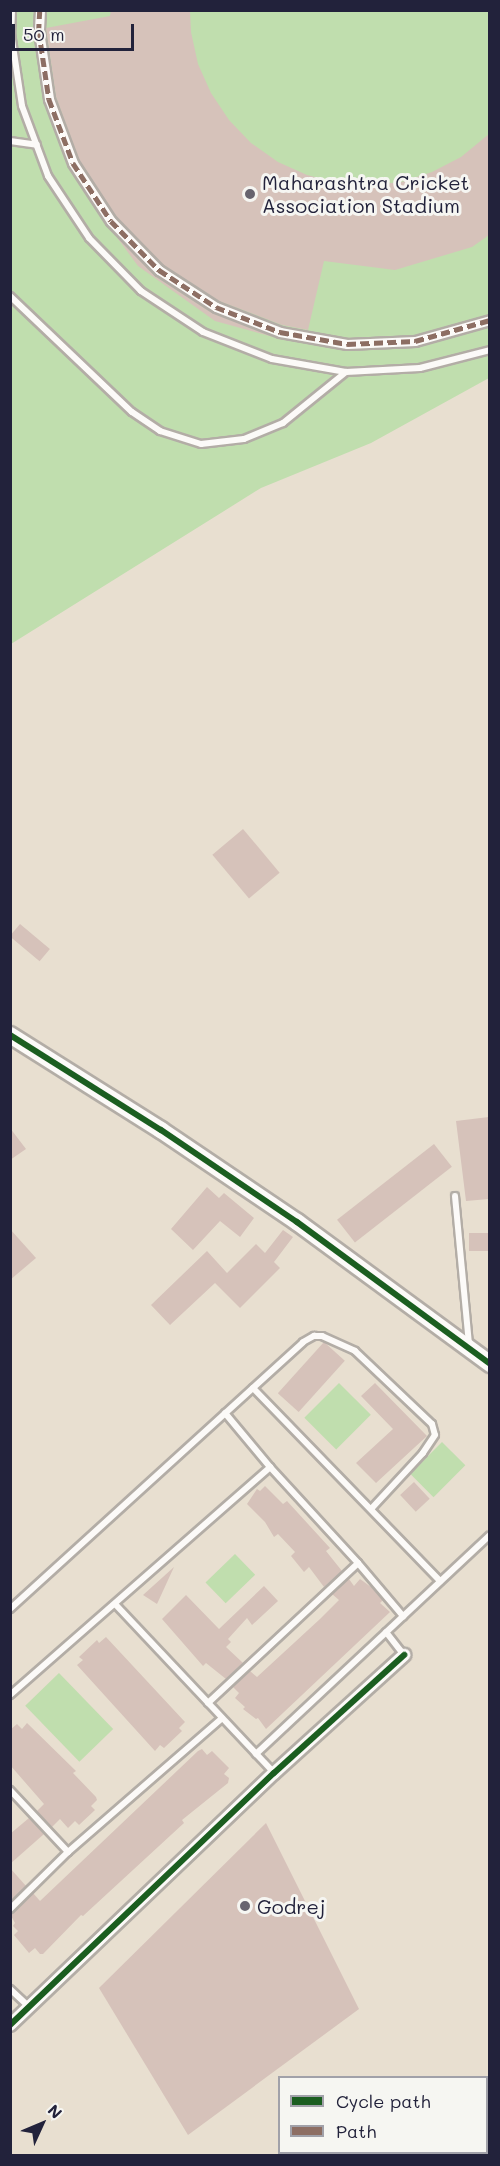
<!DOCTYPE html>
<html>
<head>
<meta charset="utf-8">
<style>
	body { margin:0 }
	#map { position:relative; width:500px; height:2166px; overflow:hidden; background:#e8dfd0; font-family:Mali,sans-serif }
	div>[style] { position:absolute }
	.green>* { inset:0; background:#c0deae; transform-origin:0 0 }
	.building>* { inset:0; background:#d6c2ba; transform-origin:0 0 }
	.roads { filter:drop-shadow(2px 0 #b3ada6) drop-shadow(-2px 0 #b3ada6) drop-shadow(0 2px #b3ada6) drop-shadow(0 -2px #b3ada6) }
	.service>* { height:6px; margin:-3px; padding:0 3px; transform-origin:3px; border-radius:3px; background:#fcfaf8 }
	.pedestrian>* { height:9px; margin:-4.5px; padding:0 4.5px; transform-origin:4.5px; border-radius:4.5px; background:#fcfaf8 }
	.minor>* { height:12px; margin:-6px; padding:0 6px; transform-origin:6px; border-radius:6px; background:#fcfaf8 }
	.tertiary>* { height:16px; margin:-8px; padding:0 8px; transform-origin:8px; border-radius:8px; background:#fcfaf8 }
	.quiet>* { height:4.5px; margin-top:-2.25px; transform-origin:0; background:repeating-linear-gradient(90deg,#8d6e63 0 9px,transparent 0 13.5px) }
	.cycleway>* { height:6px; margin:-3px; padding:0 3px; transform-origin:3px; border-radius:3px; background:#1b5e20 }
	.dots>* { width:16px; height:16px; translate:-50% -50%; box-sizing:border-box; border:3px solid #f6f6f2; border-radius:50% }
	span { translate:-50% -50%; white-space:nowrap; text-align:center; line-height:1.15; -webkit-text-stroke:6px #f6f6f2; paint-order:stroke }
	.poi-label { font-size:20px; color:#22223b }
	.left { translate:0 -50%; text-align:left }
	.frame { position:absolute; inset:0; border:12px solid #22223b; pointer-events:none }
	.legend { position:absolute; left:278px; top:2076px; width:210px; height:78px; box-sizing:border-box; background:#f6f6f2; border:2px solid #a1a1a9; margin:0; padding:8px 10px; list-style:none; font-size:18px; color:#22223b }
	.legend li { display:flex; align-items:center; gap:12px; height:30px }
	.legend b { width:30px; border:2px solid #a1a1a9 }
	.north { position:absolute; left:12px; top:2094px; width:60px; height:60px; -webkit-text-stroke:4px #f6f6f2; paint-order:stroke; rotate:46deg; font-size:16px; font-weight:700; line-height:24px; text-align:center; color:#22223b }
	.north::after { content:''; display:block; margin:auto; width:21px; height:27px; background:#22223b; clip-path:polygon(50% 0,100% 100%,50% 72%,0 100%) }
	.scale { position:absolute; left:12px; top:24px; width:122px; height:27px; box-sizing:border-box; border:3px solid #22223b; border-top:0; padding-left:8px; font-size:18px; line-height:21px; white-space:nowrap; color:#22223b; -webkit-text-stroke:4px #f6f6f2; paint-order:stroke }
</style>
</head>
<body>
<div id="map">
	<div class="green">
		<i style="clip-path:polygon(11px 11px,489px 11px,489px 378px,371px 443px,261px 488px,11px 644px)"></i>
		<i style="left:339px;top:1383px;width:45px;height:49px;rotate:45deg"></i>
		<i style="left:442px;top:1442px;width:33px;height:45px;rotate:45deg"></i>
		<i style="left:235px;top:1554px;width:29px;height:41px;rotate:46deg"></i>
		<i style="left:59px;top:1673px;width:78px;height:47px;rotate:46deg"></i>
	</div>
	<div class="building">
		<i style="clip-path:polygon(111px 10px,190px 10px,191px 32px,198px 64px,211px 93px,229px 120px,251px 143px,278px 162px,307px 175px,338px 183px,370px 185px,402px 182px,432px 172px,461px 157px,489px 134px,489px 235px,472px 247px,395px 270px,324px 261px,308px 330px,282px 325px,219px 301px,163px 265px,116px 217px,79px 160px,56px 97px,46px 28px,110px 16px)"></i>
		<i style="clip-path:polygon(113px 232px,155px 276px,212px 313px,277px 338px,215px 321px,138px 266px)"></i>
		<i style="left:243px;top:829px;width:57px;height:40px;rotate:50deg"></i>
		<i style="left:20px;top:924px;width:39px;height:16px;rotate:40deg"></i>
		<i style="clip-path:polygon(489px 1117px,489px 1199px,466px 1201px,456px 1121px)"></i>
		<i style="clip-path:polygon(10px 1128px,26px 1149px,10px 1160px)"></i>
		<i style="left:434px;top:1144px;width:29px;height:123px;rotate:52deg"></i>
		<i style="clip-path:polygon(207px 1187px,219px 1198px,224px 1193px,254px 1218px,240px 1237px,220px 1221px,193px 1250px,171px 1229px)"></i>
		<i style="clip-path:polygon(10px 1229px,36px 1258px,10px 1280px)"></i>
		<i style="clip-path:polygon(283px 1230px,293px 1237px,274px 1262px,280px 1268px,240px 1308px,215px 1283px,170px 1325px,151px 1305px,207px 1251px,227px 1273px,256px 1244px,265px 1253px)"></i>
		<i style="left:489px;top:1233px;width:18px;height:20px;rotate:90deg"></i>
		<i style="left:324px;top:1342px;width:28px;height:69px;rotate:42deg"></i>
		<i style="clip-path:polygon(375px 1383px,427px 1436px,376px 1483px,356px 1463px,393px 1429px,361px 1396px)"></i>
		<i style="left:414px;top:1482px;width:23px;height:19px;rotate:47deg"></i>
		<i style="clip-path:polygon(265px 1486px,283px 1504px,287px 1501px,330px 1548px,326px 1551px,342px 1571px,324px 1587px,309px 1567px,304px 1572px,291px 1556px,295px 1552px,278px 1534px,274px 1537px,265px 1522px,247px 1504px,257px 1489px,260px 1491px)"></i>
		<i style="clip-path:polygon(174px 1567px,157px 1604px,143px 1595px)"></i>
		<i style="clip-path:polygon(349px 1579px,354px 1586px,360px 1579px,371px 1587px,383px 1600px,380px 1603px,390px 1612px,266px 1729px,258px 1718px,256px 1719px,243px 1709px,245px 1707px,235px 1698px,239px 1693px,233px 1687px,250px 1671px,257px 1677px,320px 1619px,339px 1600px,332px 1594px)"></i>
		<i style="clip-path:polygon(264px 1586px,278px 1601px,252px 1625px,247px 1618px,228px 1639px,231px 1642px,226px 1647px,243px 1663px,226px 1679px,206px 1663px,203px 1666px,162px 1619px,186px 1595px,219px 1629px)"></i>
		<i style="clip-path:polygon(106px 1637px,185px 1722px,179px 1728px,182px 1731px,164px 1748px,160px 1745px,155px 1751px,77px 1665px,83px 1660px,79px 1657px,97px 1640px,99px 1643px)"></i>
		<i style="clip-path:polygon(27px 1723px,76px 1771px,73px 1773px,96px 1797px,97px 1800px,91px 1806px,95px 1810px,79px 1825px,75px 1821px,68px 1828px,60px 1819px,52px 1827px,37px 1811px,44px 1804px,10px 1765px,10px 1730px,17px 1724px,22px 1729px)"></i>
		<i style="clip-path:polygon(202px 1749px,207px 1755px,212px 1751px,229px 1768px,224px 1774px,229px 1778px,228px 1783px,182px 1820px,184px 1823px,83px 1916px,81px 1915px,43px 1954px,40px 1954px,35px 1948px,29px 1953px,14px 1935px,18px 1931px,13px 1926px,15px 1923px,10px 1914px,33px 1893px,40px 1901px,198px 1751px)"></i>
		<i style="clip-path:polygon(29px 1818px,44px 1834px,10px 1864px,10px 1834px)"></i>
		<i style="clip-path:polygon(266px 1823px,359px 2009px,188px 2135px,99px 1988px)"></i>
		<i style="clip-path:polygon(10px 1868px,26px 1886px,10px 1901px)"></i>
	</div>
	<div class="roads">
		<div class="service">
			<i style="left:12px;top:10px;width:23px;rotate:92deg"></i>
			<i style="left:11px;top:33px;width:74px;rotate:81.4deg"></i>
			<i style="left:22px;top:106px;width:75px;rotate:69.6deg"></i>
			<i style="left:48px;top:176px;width:74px;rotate:56.5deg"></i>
			<i style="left:89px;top:238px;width:74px;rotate:45.5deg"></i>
			<i style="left:141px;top:291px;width:74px;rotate:33.5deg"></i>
			<i style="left:203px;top:332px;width:74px;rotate:21.4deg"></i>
			<i style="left:272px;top:359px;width:75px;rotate:10deg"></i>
			<i style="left:346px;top:372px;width:74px;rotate:-3.1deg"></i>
			<i style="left:420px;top:368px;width:72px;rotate:-14.4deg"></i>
			<i style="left:10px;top:141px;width:27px;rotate:8deg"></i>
			<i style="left:10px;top:296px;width:168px;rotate:43.6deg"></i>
			<i style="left:132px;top:412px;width:34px;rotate:34deg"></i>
			<i style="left:160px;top:431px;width:43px;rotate:17.6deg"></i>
			<i style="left:201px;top:444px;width:43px;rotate:-6.6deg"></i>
			<i style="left:244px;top:439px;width:42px;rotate:-22.3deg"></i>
			<i style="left:283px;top:423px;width:81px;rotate:-39deg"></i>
			<i style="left:455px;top:1196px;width:150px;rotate:84.6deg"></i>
			<i style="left:253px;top:1388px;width:269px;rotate:45.9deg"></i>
			<i style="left:225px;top:1413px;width:70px;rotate:50.2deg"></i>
			<i style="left:270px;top:1467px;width:130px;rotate:47.5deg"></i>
			<i style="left:358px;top:1563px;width:70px;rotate:49.7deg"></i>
			<i style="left:115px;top:1604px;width:232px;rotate:46.7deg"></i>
			<i style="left:10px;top:1609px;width:396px;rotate:-42.3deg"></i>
			<i style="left:303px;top:1342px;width:13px;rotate:-29deg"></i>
			<i style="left:314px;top:1336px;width:8px"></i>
			<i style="left:322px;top:1336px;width:36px;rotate:24deg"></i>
			<i style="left:355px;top:1351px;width:106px;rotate:43.5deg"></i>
			<i style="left:432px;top:1424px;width:11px;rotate:75deg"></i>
			<i style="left:435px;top:1435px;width:22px;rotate:124deg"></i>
			<i style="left:423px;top:1453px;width:76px;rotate:132.9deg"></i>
			<i style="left:386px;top:1632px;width:29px;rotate:52deg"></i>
			<i style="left:10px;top:1695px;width:346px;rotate:-41.2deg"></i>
			<i style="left:208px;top:1703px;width:205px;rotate:-43deg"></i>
			<i style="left:256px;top:1754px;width:320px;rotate:-43.1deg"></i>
			<i style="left:10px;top:1790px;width:85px;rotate:46.9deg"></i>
			<i style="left:10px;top:1909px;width:81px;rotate:-44.5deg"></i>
			<i style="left:68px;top:1852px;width:204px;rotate:-41deg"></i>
			<i style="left:10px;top:1989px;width:26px;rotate:43deg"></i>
		</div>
		<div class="pedestrian">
			<i style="left:40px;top:10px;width:21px;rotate:93deg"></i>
			<i style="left:39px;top:31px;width:69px;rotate:81.6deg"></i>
			<i style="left:49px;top:99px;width:68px;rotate:69.4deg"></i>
			<i style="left:73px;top:163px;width:69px;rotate:56.8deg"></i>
			<i style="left:111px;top:221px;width:69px;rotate:45.6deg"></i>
			<i style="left:159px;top:270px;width:68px;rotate:33deg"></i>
			<i style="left:216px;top:307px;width:69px;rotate:21.3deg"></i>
			<i style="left:280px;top:332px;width:68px;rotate:10.2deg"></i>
			<i style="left:347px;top:344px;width:68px;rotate:-2.5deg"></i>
			<i style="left:415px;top:341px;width:78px;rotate:-15.6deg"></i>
		</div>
		<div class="minor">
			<i style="left:10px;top:2025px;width:365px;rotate:-43.7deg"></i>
			<i style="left:274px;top:1773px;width:176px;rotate:-42.2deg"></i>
		</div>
		<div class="tertiary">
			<i style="left:10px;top:1035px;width:178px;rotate:32.2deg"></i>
			<i style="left:161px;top:1130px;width:164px;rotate:34.1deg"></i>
			<i style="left:297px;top:1222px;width:240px;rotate:36.3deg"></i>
		</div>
	</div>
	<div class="quiet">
		<i style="left:40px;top:10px;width:21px;rotate:93deg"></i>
		<i style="left:39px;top:31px;width:69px;rotate:81.6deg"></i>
		<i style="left:49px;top:99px;width:68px;rotate:69.4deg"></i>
		<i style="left:73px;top:163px;width:69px;rotate:56.8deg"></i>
		<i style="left:111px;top:221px;width:69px;rotate:45.6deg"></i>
		<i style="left:159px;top:270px;width:68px;rotate:33deg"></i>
		<i style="left:216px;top:307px;width:69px;rotate:21.3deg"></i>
		<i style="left:280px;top:332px;width:68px;rotate:10.2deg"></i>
		<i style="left:347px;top:344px;width:68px;rotate:-2.5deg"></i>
		<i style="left:415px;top:341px;width:78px;rotate:-15.6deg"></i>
	</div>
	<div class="cycleway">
		<i style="left:10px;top:1035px;width:178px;rotate:32.2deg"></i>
		<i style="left:161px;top:1130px;width:164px;rotate:34.1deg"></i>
		<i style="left:297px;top:1222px;width:240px;rotate:36.3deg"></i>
		<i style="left:10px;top:2025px;width:365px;rotate:-43.7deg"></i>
		<i style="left:274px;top:1773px;width:176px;rotate:-42.2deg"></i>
	</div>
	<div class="dots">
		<i style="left:250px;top:194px;background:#67646f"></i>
		<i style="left:245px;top:1906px;background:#67646f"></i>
	</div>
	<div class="poi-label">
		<span class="left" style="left:262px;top:194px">Maharashtra Cricket<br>Association Stadium</span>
		<span class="left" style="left:257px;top:1906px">Godrej</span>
	</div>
	<div class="frame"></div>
	<ul class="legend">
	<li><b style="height:8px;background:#1b5e20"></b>Cycle path</li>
	<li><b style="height:8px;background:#8d6e63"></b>Path</li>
	</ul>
	<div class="north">N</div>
	<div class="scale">50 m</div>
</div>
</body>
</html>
